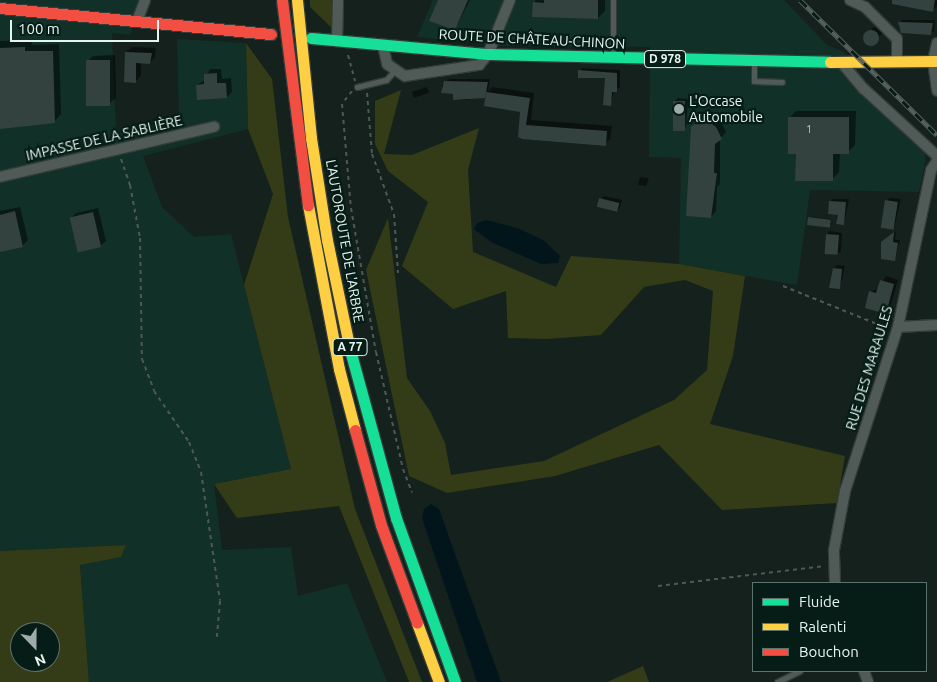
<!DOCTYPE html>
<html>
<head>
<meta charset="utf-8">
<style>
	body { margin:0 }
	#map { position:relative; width:937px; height:682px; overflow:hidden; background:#15211d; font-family:Ubuntu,sans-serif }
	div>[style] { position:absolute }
	.built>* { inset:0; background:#113027 }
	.green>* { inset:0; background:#333c17 }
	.water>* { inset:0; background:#02151b }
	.shadow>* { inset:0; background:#0007; transform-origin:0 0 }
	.building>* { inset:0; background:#33413f; transform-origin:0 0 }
	.round { border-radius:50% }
	.path>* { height:2px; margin-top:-1px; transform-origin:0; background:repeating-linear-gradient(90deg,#4e5854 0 4px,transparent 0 8px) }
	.roads { filter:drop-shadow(1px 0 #333c39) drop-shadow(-1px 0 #333c39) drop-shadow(0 1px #333c39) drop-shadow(0 -1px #333c39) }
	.lane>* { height:5px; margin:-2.5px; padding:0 2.5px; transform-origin:2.5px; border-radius:2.5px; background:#505a56 }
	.street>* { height:10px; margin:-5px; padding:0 5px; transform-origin:5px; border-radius:5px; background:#505a56 }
	.fast>* { height:11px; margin:-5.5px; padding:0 5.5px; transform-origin:5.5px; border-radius:5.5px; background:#16e098 }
	.slow>* { height:11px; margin:-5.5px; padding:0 5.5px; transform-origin:5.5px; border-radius:5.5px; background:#ffcf43 }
	.jam>* { height:11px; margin:-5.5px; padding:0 5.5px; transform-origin:5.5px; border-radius:5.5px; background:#f24e42 }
	.rail>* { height:5px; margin-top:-2.5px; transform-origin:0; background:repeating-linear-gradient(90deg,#051d16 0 9px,#56605d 0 18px); box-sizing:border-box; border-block:1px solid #56605d }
	.dots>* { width:14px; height:14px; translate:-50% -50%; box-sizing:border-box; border:2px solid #051d16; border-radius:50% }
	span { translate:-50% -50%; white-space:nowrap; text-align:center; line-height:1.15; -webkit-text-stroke:4.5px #051d16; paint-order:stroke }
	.number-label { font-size:11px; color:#bac8c4 }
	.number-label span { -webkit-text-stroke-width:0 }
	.shield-label span { padding:1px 4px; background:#051d16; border:1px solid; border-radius:4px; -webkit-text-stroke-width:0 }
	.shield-label { font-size:12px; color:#e7f5f0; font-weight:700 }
	.street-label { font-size:14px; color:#e7f5f0 }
	.poi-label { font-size:14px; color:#e7f5f0 }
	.left { translate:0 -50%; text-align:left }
	.legend { position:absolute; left:752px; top:582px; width:175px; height:90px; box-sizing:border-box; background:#051d16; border:1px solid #5f736d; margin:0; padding:6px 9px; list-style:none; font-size:15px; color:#e7f5f0 }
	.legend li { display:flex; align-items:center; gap:10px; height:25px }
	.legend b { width:25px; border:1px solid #5f736d }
	.north { position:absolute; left:10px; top:622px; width:50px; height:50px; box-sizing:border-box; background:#051d16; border:1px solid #5f736d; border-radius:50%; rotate:158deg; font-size:14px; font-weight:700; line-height:20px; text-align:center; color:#e7f5f0 }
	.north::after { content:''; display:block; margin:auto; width:18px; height:22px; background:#9eaba6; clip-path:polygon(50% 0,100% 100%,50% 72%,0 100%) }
	.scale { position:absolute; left:10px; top:20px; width:149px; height:22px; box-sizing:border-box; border:2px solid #e7f5f0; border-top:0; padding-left:6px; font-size:15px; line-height:18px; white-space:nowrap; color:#e7f5f0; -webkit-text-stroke:4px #051d16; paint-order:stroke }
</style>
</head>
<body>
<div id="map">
	<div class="built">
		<i style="clip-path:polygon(0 0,142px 0,130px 35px,112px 33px,116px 133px,179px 119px,177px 39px,246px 43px,248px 129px,143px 156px,162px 207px,194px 237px,231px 234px,291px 469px,214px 484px,222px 550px,291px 547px,298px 596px,347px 583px,387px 682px,89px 682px,80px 564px,121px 557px,126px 545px,0 551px)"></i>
		<i style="clip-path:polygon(433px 0,784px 0,827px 45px,844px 52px,873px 91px,925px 138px,925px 163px,919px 192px,810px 190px,797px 285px,679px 264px,681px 158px,649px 157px,650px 47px,498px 46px,417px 37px)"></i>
	</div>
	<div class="green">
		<i style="clip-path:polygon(310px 0,333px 0,333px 29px,310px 7px)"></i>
		<i style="clip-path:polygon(246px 43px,272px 79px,288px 217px,355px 509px,422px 682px,409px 682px,339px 506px,237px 518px,214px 484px,291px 469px,244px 285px,273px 194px,248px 129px)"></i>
		<i style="clip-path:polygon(401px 90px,384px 154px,412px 155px,479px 128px,468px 170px,473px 252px,556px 287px,571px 256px,679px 264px,745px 276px,733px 356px,710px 424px,845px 456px,837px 503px,722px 510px,659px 445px,555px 476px,447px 493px,409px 476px,366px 270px,388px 218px,407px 378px,430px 411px,445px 443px,451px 475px,544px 461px,674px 400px,707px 370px,713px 291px,685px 280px,644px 287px,601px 335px,547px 339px,508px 338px,506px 291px,453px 309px,402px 266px,428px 202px,388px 171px,375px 144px,375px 101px)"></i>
		<i style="clip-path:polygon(evenodd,126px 545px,121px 557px,80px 565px,89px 682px,0 682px,0 551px,126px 545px,20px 632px,50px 632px,50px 662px,20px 662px,20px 632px)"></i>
		<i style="clip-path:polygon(643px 666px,649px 682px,607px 682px)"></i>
	</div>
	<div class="water">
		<i style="clip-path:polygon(486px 220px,517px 228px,543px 240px,560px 256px,558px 263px,541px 264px,491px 242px,474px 229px,477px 223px)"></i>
		<i style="clip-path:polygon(431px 504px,439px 509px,501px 682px,477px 682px,422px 518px,424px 509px)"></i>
	</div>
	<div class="shadow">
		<i style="clip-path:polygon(439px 0,470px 0,455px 29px)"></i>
		<i style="clip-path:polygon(536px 0,605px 0,605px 11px,598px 18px,534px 3px)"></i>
		<i style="clip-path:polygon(920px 0,937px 0,937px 6px,932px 10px)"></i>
		<i style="clip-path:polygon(903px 20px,935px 20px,934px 31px,930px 34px,899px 23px)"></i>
		<i style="clip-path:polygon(874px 27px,883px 33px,869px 46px,863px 38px)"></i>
		<i style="clip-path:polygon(32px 40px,32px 45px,59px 44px,61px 114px,54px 122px,0 127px,0 41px)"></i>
		<i style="clip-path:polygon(132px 47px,156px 48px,155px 57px,150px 62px,141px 62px,141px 76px,135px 82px,126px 52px)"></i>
		<i style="clip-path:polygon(115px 55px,116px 98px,110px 103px,88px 61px,93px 56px)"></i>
		<i style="clip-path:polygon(582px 68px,620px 70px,620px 87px,614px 91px,610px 104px,606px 77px,579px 71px)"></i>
		<i style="clip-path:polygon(210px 69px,221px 69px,222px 79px,231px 78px,232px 92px,227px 97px,197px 85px,205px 80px)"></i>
		<i style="clip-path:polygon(449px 79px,490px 79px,488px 92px,492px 87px,534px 93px,531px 120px,612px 126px,610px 139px,605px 144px,519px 136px,522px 111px,487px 94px,467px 100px,454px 99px,454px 93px,442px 92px,442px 85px)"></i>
		<i style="left:427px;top:87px;width:6px;height:16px;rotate:72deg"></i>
		<i style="clip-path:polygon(678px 98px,688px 99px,686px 127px,682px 130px,674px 101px)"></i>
		<i style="clip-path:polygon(796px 111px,856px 111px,855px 145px,848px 152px,840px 153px,839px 172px,832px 179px,797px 153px,789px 118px)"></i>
		<i style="clip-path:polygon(709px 113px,721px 122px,726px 132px,720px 139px,720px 184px,717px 187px,716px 211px,711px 217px,698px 122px)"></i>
		<i style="clip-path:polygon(640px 177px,649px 178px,646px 186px,638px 185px)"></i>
		<i style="clip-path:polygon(604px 196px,622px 200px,620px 207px,617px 211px,600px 199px)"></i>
		<i style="clip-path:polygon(890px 198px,901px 199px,894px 228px,886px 201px)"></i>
		<i style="clip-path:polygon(833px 199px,849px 199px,844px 224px,830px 202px)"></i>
		<i style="clip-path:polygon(20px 207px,28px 240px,23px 245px,0 250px,0 211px)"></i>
		<i style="clip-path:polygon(98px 208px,106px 241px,100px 246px,71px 218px,76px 213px)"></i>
		<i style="clip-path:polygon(810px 217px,831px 219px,831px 225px,809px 218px)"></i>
		<i style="clip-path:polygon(830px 231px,842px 233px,841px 251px,838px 254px,827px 234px)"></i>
		<i style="clip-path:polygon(896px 231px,895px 240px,900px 240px,895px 259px,885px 240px)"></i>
		<i style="clip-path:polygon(837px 265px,845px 266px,840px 288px,834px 268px)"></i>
		<i style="clip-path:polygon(886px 276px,898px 280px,890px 307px,885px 312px,870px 292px,879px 288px)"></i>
	</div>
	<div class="building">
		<i style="clip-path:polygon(438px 0,468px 0,455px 30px,429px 21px)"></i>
		<i style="clip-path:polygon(544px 0,598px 0,598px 19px,532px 17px,533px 2px,544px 3px)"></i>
		<i style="clip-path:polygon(892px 0,935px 0,933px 12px,892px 4px)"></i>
		<i style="clip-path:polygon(898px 22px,933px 23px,931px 35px,901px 33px)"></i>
		<i class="round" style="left:863px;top:30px;width:16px;height:16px"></i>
		<i style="clip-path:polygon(25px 47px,25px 51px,53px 51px,55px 123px,0 129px,0 48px)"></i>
		<i style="clip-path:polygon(125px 52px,152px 53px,150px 64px,136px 63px,136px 83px,124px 82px)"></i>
		<i style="left:86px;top:60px;width:24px;height:46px"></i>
		<i style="clip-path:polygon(578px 70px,617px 73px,617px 92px,612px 92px,611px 106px,603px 105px,605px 78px,578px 78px)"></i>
		<i style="clip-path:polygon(217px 73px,217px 83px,226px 83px,227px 98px,197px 100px,196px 85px,204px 84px,204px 74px)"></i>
		<i style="clip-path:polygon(444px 81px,488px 82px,485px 98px,453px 100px,453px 94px,441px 93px)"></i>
		<i style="clip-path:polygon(486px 92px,530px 98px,526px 125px,607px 131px,606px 146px,522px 139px,518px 137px,520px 112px,484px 106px)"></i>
		<i style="left:673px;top:101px;width:12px;height:30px"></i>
		<i style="clip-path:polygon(703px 117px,716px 127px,722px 139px,715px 144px,714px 173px,717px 173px,711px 218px,686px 216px,691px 127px)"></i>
		<i style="clip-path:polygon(788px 117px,849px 117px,849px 154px,833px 154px,833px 181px,795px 181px,796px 154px,788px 154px)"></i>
		<i style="left:599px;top:198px;width:21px;height:9px;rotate:14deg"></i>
		<i style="left:885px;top:200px;width:13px;height:28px;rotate:9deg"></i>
		<i style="clip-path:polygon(829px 201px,846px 202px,844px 225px,836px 224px,838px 215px,828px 214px)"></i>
		<i style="clip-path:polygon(15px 211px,23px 247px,0 252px,0 215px)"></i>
		<i style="left:93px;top:212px;width:36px;height:24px;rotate:77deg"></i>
		<i style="left:808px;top:217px;width:23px;height:8px;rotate:7deg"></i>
		<i style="clip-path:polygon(894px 232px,893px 242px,898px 243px,895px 261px,881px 259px,881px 242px)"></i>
		<i style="left:826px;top:234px;width:13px;height:20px;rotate:4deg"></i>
		<i style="clip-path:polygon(833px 268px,842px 269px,840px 289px,829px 288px)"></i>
		<i style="clip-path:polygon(880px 280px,894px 284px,886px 314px,865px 308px,869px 291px,876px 293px)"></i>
	</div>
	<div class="path">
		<i style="left:348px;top:55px;width:27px;rotate:75deg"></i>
		<i style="left:352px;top:91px;width:16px;rotate:128deg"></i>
		<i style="left:342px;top:104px;width:104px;rotate:85.1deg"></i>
		<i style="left:351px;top:208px;width:146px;rotate:80.2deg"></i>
		<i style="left:376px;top:352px;width:120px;rotate:77deg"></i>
		<i style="left:403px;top:469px;width:25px;rotate:69deg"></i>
		<i style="left:367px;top:93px;width:61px;rotate:85.3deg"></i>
		<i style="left:372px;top:154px;width:64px;rotate:69.9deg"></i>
		<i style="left:394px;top:214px;width:59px;rotate:86.1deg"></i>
		<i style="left:121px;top:159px;width:28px;rotate:71deg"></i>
		<i style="left:130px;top:185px;width:54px;rotate:79.3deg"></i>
		<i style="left:140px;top:238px;width:121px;rotate:89.1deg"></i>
		<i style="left:142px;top:359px;width:34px;rotate:69deg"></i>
		<i style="left:154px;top:391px;width:62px;rotate:55.5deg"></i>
		<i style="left:189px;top:442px;width:32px;rotate:68deg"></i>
		<i style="left:201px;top:472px;width:130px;rotate:81.6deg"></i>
		<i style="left:220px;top:601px;width:36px;rotate:95deg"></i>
		<i style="left:783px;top:286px;width:112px;rotate:22deg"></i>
		<i style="left:658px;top:586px;width:168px;rotate:-6.8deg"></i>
	</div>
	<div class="roads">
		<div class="lane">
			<i style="left:613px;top:55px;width:55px;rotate:-90deg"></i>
			<i style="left:754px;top:65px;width:16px;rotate:90deg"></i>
			<i style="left:754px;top:81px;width:28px;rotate:2deg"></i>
			<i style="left:357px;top:87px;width:30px;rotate:-14deg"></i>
			<i style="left:386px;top:80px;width:12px;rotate:-48deg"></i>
			<i style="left:777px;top:682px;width:25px;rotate:-26deg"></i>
		</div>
		<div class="street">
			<i style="left:850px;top:0;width:17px;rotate:25deg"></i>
			<i style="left:865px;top:7px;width:45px;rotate:45deg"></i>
			<i style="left:897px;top:39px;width:23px;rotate:90deg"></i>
			<i style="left:137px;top:21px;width:22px;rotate:-69deg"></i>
			<i style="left:337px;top:41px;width:41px;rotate:-88.6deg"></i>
			<i style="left:937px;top:43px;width:18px;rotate:103deg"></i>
			<i style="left:933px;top:61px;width:30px;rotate:82deg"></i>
			<i style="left:383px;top:46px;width:18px;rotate:77deg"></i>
			<i style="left:387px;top:64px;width:22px;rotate:34deg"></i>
			<i style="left:405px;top:76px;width:75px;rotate:-8.5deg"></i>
			<i style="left:479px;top:65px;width:14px;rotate:-51deg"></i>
			<i style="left:488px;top:54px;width:58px;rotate:-67.8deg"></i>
			<i style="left:841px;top:62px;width:35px;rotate:50deg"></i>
			<i style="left:864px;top:89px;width:99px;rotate:42.5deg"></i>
			<i style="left:0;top:177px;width:220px;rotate:-13.2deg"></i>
			<i style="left:898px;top:327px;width:39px;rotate:-3deg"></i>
			<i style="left:835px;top:583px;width:33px;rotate:-92deg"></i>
			<i style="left:834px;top:550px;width:60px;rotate:-79.4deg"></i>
			<i style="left:845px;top:491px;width:172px;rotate:-72.1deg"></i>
			<i style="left:898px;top:327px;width:160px;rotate:-78.1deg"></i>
			<i style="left:931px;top:170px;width:11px;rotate:-56deg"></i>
			<i style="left:864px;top:671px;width:12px;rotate:70deg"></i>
		</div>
		<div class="fast">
			<i style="left:311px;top:38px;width:178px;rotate:5.2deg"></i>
			<i style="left:488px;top:54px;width:342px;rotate:1.3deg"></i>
			<i style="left:350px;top:350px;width:174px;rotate:74.7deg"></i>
			<i style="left:396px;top:518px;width:174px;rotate:70.2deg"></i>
		</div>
		<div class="slow">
			<i style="left:297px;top:0;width:139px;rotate:84.2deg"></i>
			<i style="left:311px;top:138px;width:103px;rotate:81.1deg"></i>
			<i style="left:327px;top:240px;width:112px;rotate:78.2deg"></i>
			<i style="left:830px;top:62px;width:107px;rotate:-0.5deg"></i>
			<i style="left:308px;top:205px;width:167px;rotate:79.3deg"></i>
			<i style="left:339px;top:369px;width:63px;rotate:75.3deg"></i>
			<i style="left:417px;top:623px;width:63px;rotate:69.6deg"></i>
		</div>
		<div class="jam">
			<i style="left:282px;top:0;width:207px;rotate:82.8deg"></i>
			<i style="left:0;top:8px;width:272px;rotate:5.5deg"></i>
			<i style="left:355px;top:430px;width:98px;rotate:74.7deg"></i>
			<i style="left:381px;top:525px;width:104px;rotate:69.8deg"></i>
		</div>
	</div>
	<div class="rail">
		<i style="left:800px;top:0;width:192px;rotate:44.6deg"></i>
	</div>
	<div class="dots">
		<i style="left:679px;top:109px;background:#9eaba6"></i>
	</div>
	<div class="number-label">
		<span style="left:809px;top:129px">1</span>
	</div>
	<div class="shield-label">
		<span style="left:665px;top:59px">D 978</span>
		<span style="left:350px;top:347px">A 77</span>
	</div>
	<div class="street-label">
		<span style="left:532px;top:39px;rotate:3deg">ROUTE DE CHÂTEAU-CHINON</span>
		<span style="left:104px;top:138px;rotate:-13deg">IMPASSE DE LA SABLIÈRE</span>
		<span style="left:345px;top:241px;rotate:80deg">L'AUTOROUTE DE L'ARBRE</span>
		<span style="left:869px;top:368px;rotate:-73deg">RUE DES MARAULES</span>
	</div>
	<div class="poi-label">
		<span class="left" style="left:689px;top:109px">L'Occase<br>Automobile</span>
	</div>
	<ul class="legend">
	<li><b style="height:6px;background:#16e098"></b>Fluide</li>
	<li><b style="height:6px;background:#ffcf43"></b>Ralenti</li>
	<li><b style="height:6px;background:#f24e42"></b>Bouchon</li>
	</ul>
	<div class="north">N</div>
	<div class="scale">100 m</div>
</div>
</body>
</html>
